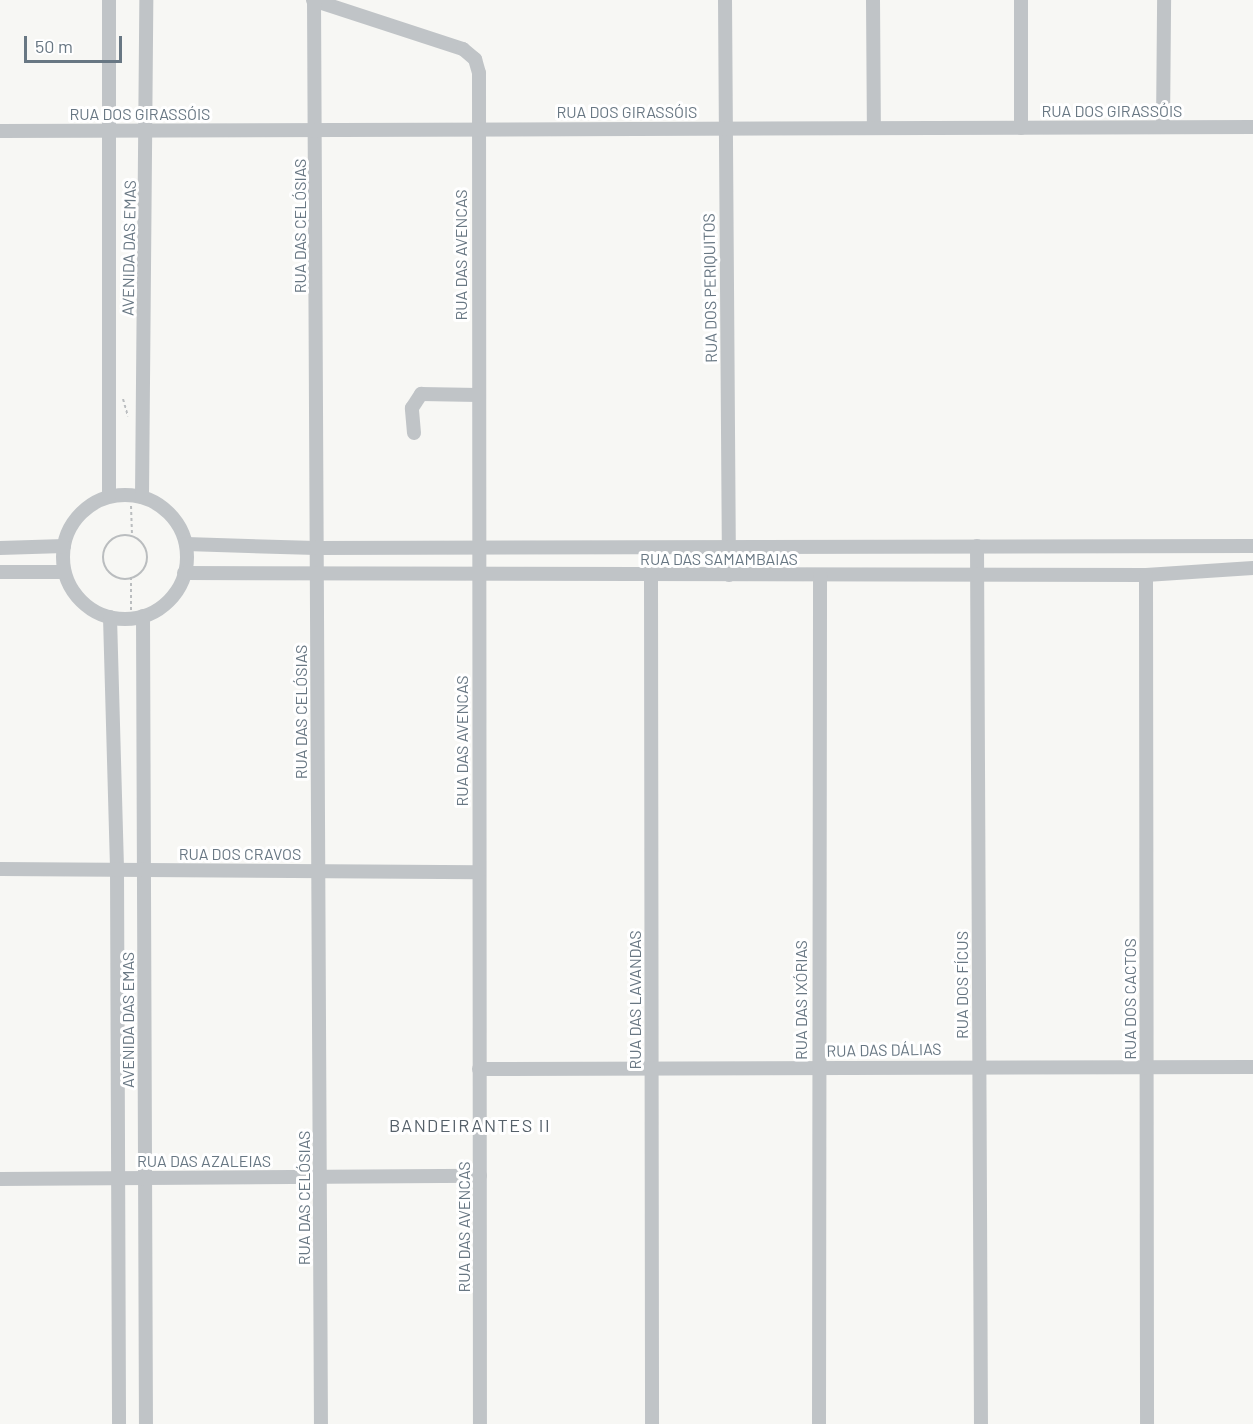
<!DOCTYPE html>
<html>
<head>
<meta charset="utf-8">
<style>
	body { margin:0 }
	#map { position:relative; width:1253px; height:1424px; overflow:hidden; background:#f7f7f4; font-family:Barlow,sans-serif }
	div>[style] { position:absolute }
	.path>* { height:2px; margin-top:-1px; transform-origin:0; background:repeating-linear-gradient(90deg,#babdbf 0 3px,transparent 0 6px) }
	.path>.ring { margin:-1px; padding:0; box-sizing:content-box; background:none; border:2px solid #babdbf; border-radius:50% }
	.minor>* { height:14px; margin:-7px; padding:0 7px; transform-origin:7px; border-radius:7px; background:#c0c4c7 }
	.minor>.ring { margin:-7px; padding:0; box-sizing:content-box; background:none; border:14px solid #c0c4c7; border-radius:50% }
	span { translate:-50% -50%; white-space:nowrap; text-align:center; line-height:1.15; -webkit-text-stroke:6px #fff; paint-order:stroke }
	.street-label { font-size:16px; color:#687783 }
	.neighbourhood-label { font-size:18px; color:#556069; letter-spacing:1.5px }
	.scale { position:absolute; left:24px; top:36px; width:98px; height:27px; box-sizing:border-box; border:3px solid #687783; border-top:0; padding-left:8px; font-size:18px; line-height:21px; white-space:nowrap; color:#687783; -webkit-text-stroke:4px #fff; paint-order:stroke }
</style>
</head>
<body>
<div id="map">
	<div class="path">
		<i style="left:123px;top:399px;width:18px;rotate:74deg"></i>
		<i style="left:131px;top:506px;width:30px;rotate:88deg"></i>
		<i class="ring" style="left:103px;top:535px;width:42px;height:42px"></i>
		<i style="left:131px;top:610px;width:33px;rotate:-90deg"></i>
	</div>
	<div class="minor">
		<i style="left:313px;top:0;width:158px;rotate:18.1deg"></i>
		<i style="left:463px;top:49px;width:16px;rotate:40deg"></i>
		<i style="left:475px;top:59px;width:15px;rotate:74deg"></i>
		<i style="left:479px;top:73px;width:1351px;rotate:89.96deg"></i>
		<i style="left:314px;top:0;width:1424px;rotate:89.72deg"></i>
		<i style="left:725px;top:0;width:575px;rotate:89.6deg"></i>
		<i style="left:873px;top:0;width:128px;rotate:89.6deg"></i>
		<i style="left:1021px;top:0;width:128px;rotate:90deg"></i>
		<i style="left:1163px;top:127px;width:127px;rotate:-89.5deg"></i>
		<i style="left:0;top:131px;width:1253px;rotate:-0.18deg"></i>
		<i style="left:414px;top:433px;width:25px;rotate:-95deg"></i>
		<i style="left:412px;top:408px;width:17px;rotate:-57deg"></i>
		<i style="left:421px;top:394px;width:57px;rotate:1deg"></i>
		<i class="ring" style="left:63px;top:495px;width:110px;height:110px"></i>
		<i style="left:109px;top:496px;width:496px;rotate:-90deg"></i>
		<i style="left:142px;top:497px;width:497px;rotate:-89.5deg"></i>
		<i style="left:186px;top:544px;width:130px;rotate:1.8deg"></i>
		<i style="left:316px;top:548px;width:937px;rotate:-0.12deg"></i>
		<i style="left:977px;top:546px;width:878px;rotate:89.74deg"></i>
		<i style="left:0;top:548px;width:64px;rotate:-1.8deg"></i>
		<i style="left:0;top:572px;width:64px"></i>
		<i style="left:184px;top:573px;width:962px;rotate:0.12deg"></i>
		<i style="left:1146px;top:575px;width:107px;rotate:-3.7deg"></i>
		<i style="left:1146px;top:575px;width:849px;rotate:89.93deg"></i>
		<i style="left:651px;top:576px;width:848px;rotate:89.93deg"></i>
		<i style="left:143px;top:616px;width:808px;rotate:89.79deg"></i>
		<i style="left:110px;top:617px;width:253px;rotate:88.4deg"></i>
		<i style="left:117px;top:870px;width:554px;rotate:89.79deg"></i>
		<i style="left:0;top:869px;width:479px;rotate:0.4deg"></i>
		<i style="left:479px;top:1069px;width:774px;rotate:-0.15deg"></i>
		<i style="left:0;top:1179px;width:480px;rotate:-0.4deg"></i>
		<i style="left:819px;top:1424px;width:849px;rotate:-89.93deg"></i>
	</div>
	<div class="street-label">
		<span style="left:1112px;top:111px">RUA DOS GIRASSÓIS</span>
		<span style="left:627px;top:112px">RUA DOS GIRASSÓIS</span>
		<span style="left:140px;top:114px">RUA DOS GIRASSÓIS</span>
		<span style="left:300px;top:226px;rotate:-90deg">RUA DAS CELÓSIAS</span>
		<span style="left:129px;top:248px;rotate:-89deg">AVENIDA DAS EMAS</span>
		<span style="left:461px;top:255px;rotate:-90deg">RUA DAS AVENCAS</span>
		<span style="left:710px;top:288px;rotate:-91deg">RUA DOS PERIQUITOS</span>
		<span style="left:719px;top:559px">RUA DAS SAMAMBAIAS</span>
		<span style="left:301px;top:712px;rotate:-90deg">RUA DAS CELÓSIAS</span>
		<span style="left:462px;top:741px;rotate:-90deg">RUA DAS AVENCAS</span>
		<span style="left:240px;top:854px">RUA DOS CRAVOS</span>
		<span style="left:962px;top:985px;rotate:-90deg">RUA DOS FÍCUS</span>
		<span style="left:1130px;top:999px;rotate:-90deg">RUA DOS CACTOS</span>
		<span style="left:635px;top:1000px;rotate:-90deg">RUA DAS LAVANDAS</span>
		<span style="left:801px;top:1000px;rotate:-90deg">RUA DAS IXÓRIAS</span>
		<span style="left:128px;top:1020px;rotate:-90deg">AVENIDA DAS EMAS</span>
		<span style="left:884px;top:1050px;rotate:-1deg">RUA DAS DÁLIAS</span>
		<span style="left:204px;top:1161px">RUA DAS AZALEIAS</span>
		<span style="left:304px;top:1198px;rotate:-90deg">RUA DAS CELÓSIAS</span>
		<span style="left:464px;top:1227px;rotate:-90deg">RUA DAS AVENCAS</span>
	</div>
	<div class="neighbourhood-label">
		<span style="left:470px;top:1125px">BANDEIRANTES II</span>
	</div>
	<div class="scale">50 m</div>
</div>
</body>
</html>
